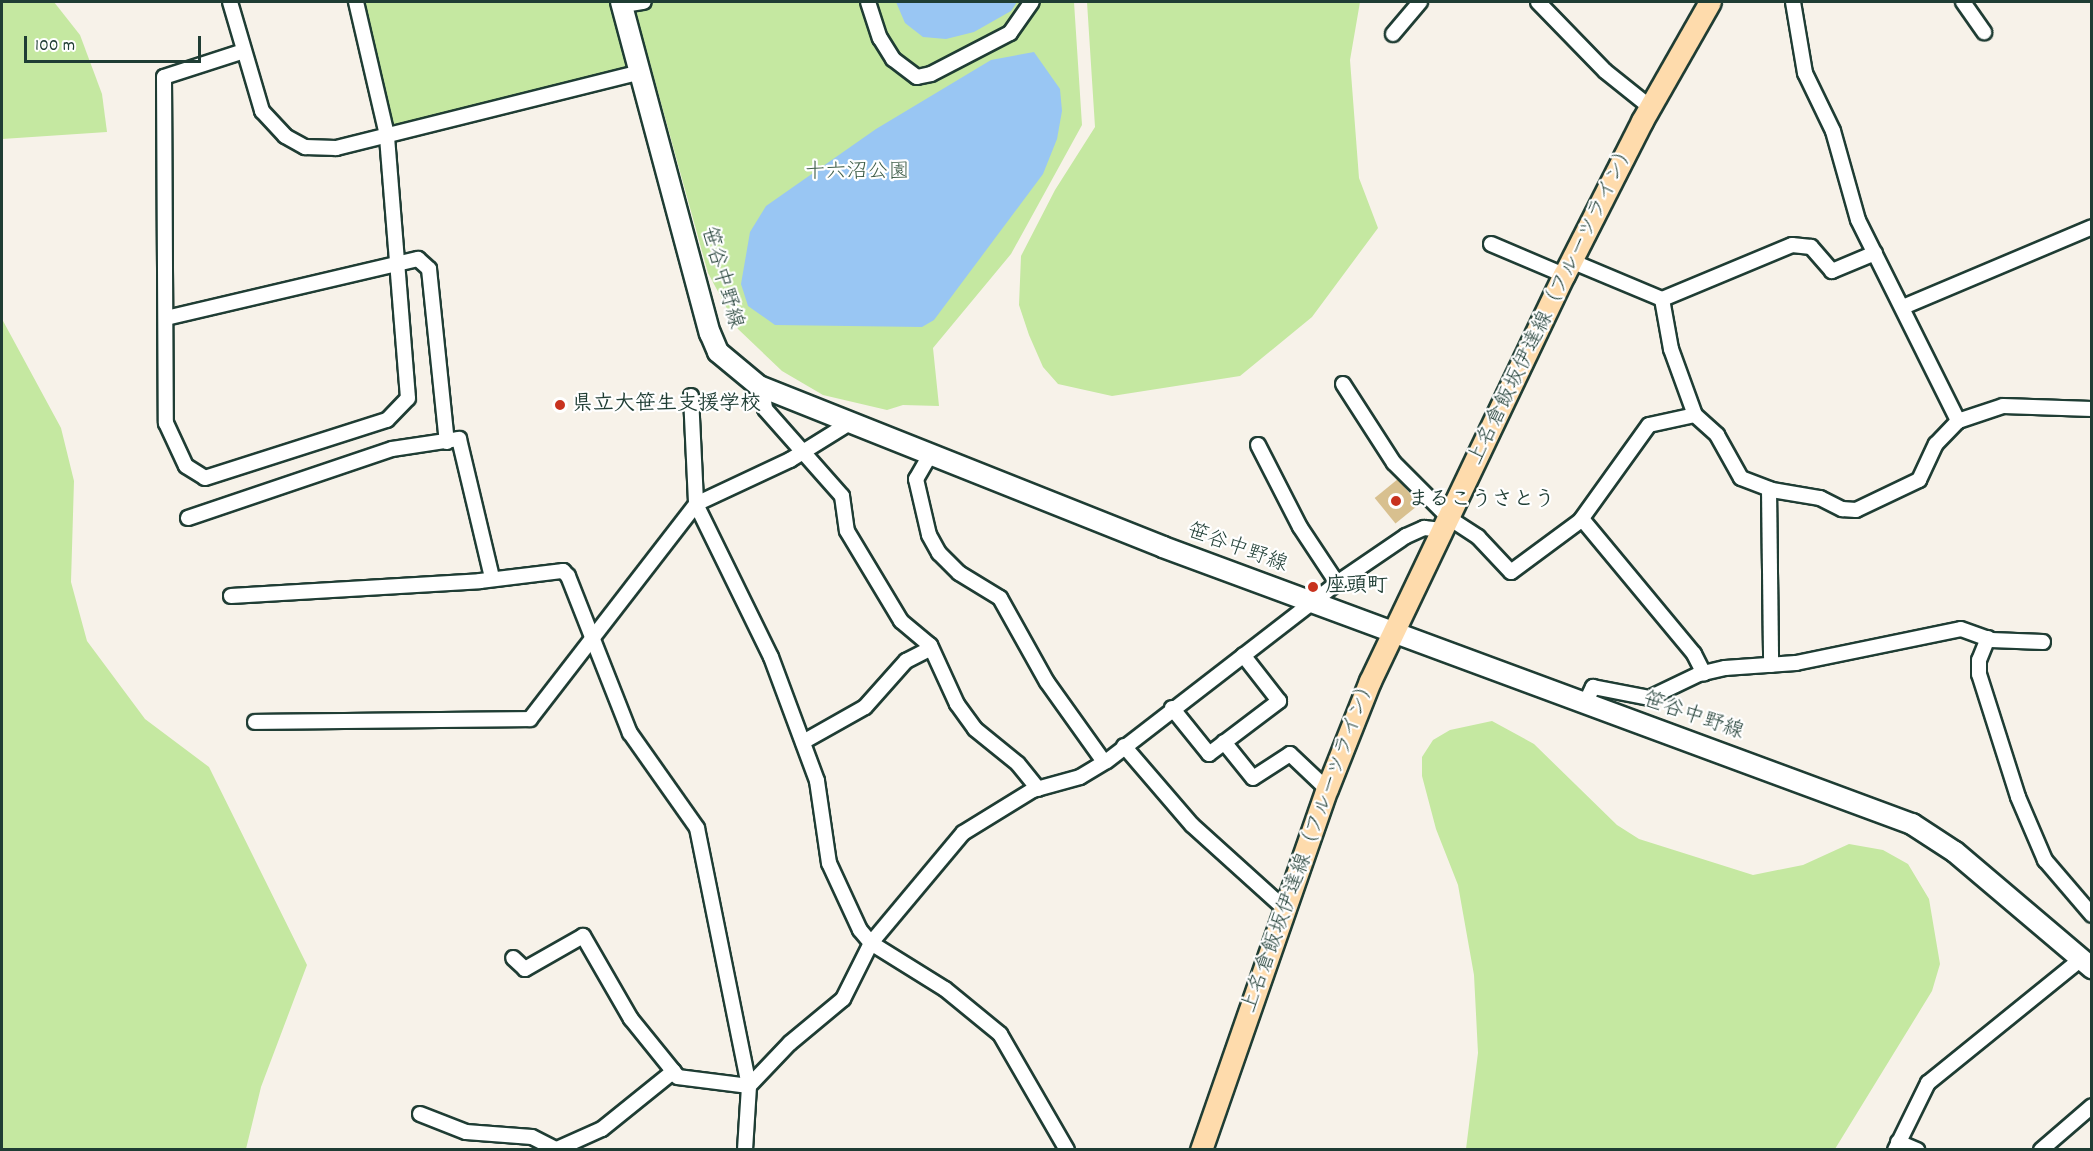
<!DOCTYPE html>
<html>
<head>
<meta charset="utf-8">
<style>
	body { margin:0 }
	#map { position:relative; width:2093px; height:1151px; overflow:hidden; background:#f7f2e9; font-family:Dekko,"Klee One",sans-serif }
	div>[style] { position:absolute }
	.green>* { inset:0; background:#c5e8a1 }
	.water>* { inset:0; background:#99c6f3 }
	.building>* { inset:0; background:#d8c08f; transform-origin:0 0 }
	.roads { filter:drop-shadow(2px 0 #1f3d34) drop-shadow(-2px 0 #1f3d34) drop-shadow(0 2px #1f3d34) drop-shadow(0 -2px #1f3d34) }
	.street>* { height:14px; margin:-7px; padding:0 7px; transform-origin:7px; border-radius:7px; background:#fff }
	.secondary>* { height:20px; margin:-10px; padding:0 10px; transform-origin:10px; border-radius:10px; background:#fff }
	.primary>* { height:21px; margin:-10.5px; padding:0 10.5px; transform-origin:10.5px; border-radius:10.5px; background:#fedbac }
	.dots>* { width:16px; height:16px; translate:-50% -50%; box-sizing:border-box; border:3px solid #fff; border-radius:50% }
	span { translate:-50% -50%; white-space:nowrap; text-align:center; line-height:1.15; -webkit-text-stroke:4.5px #fff; paint-order:stroke }
	.park-label { font-size:21px; color:#405f4a }
	.street-label { font-size:21px; color:#1f3d34 }
	.poi-label { font-size:21px; color:#1f3d34; font-weight:700 }
	.left { translate:0 -50%; text-align:left }
	.frame { position:absolute; inset:0; border:3px solid #1f3d34; pointer-events:none }
	.scale { position:absolute; left:24px; top:36px; width:177px; height:27px; box-sizing:border-box; border:3px solid #1f3d34; border-top:0; padding-left:8px; font-size:18px; line-height:21px; white-space:nowrap; color:#1f3d34; -webkit-text-stroke:4px #fff; paint-order:stroke }
</style>
</head>
<body>
<div id="map">
	<div class="green">
		<i style="clip-path:polygon(2px 2px,54px 2px,80px 35px,102px 94px,107px 132px,2px 139px)"></i>
		<i style="clip-path:polygon(363px 2px,1074px 2px,1082px 125px,1011px 254px,933px 348px,939px 406px,903px 405px,887px 410px,823px 395px,782px 371px,738px 329px,708px 273px,650px 63px,392px 126px)"></i>
		<i style="clip-path:polygon(1087px 2px,1360px 2px,1350px 60px,1359px 178px,1378px 228px,1312px 317px,1240px 376px,1112px 396px,1058px 384px,1043px 367px,1029px 335px,1019px 305px,1021px 256px,1055px 190px,1095px 127px)"></i>
		<i style="clip-path:polygon(2px 319px,61px 428px,74px 481px,71px 582px,87px 641px,145px 719px,209px 767px,307px 965px,261px 1087px,246px 1149px,2px 1149px)"></i>
		<i style="clip-path:polygon(1492px 721px,1534px 744px,1617px 825px,1639px 839px,1753px 875px,1803px 865px,1849px 844px,1883px 850px,1908px 864px,1929px 899px,1940px 964px,1932px 991px,1835px 1149px,1466px 1149px,1478px 1053px,1474px 975px,1458px 885px,1436px 829px,1422px 776px,1422px 757px,1433px 740px,1450px 730px)"></i>
	</div>
	<div class="water">
		<i style="clip-path:polygon(896px 2px,1017px 2px,1011px 11px,974px 32px,946px 39px,923px 37px,905px 23px)"></i>
		<i style="clip-path:polygon(1034px 52px,1060px 89px,1062px 111px,1057px 139px,1043px 174px,934px 320px,922px 327px,775px 325px,748px 306px,741px 284px,750px 232px,766px 206px,876px 129px,991px 60px)"></i>
	</div>
	<div class="building">
		<i style="left:1398px;top:479px;width:33px;height:30px;rotate:51deg"></i>
	</div>
	<div class="roads">
		<div class="street">
			<i style="left:230px;top:2px;width:114px;rotate:73.6deg"></i>
			<i style="left:262px;top:111px;width:34px;rotate:47deg"></i>
			<i style="left:285px;top:136px;width:23px;rotate:29deg"></i>
			<i style="left:305px;top:147px;width:31px;rotate:2deg"></i>
			<i style="left:336px;top:148px;width:313px;rotate:-14deg"></i>
			<i style="left:624px;top:2px;width:3px;rotate:90deg"></i>
			<i style="left:624px;top:5px;width:20px;rotate:-9deg"></i>
			<i style="left:868px;top:2px;width:38px;rotate:72deg"></i>
			<i style="left:880px;top:38px;width:25px;rotate:58deg"></i>
			<i style="left:893px;top:59px;width:30px;rotate:37deg"></i>
			<i style="left:917px;top:77px;width:14px;rotate:-12deg"></i>
			<i style="left:931px;top:74px;width:89px;rotate:-27.4deg"></i>
			<i style="left:1010px;top:33px;width:38px;rotate:-55deg"></i>
			<i style="left:1538px;top:2px;width:96px;rotate:45.8deg"></i>
			<i style="left:1605px;top:71px;width:58px;rotate:38.7deg"></i>
			<i style="left:1793px;top:2px;width:72px;rotate:80.4deg"></i>
			<i style="left:1805px;top:73px;width:64px;rotate:64.2deg"></i>
			<i style="left:1833px;top:131px;width:92px;rotate:74.3deg"></i>
			<i style="left:1858px;top:220px;width:225px;rotate:63.5deg"></i>
			<i style="left:1958px;top:421px;width:47px;rotate:-18.4deg"></i>
			<i style="left:2003px;top:406px;width:89px;rotate:1.9deg"></i>
			<i style="left:1963px;top:2px;width:37px;rotate:55deg"></i>
			<i style="left:1393px;top:34px;width:42px;rotate:-49.8deg"></i>
			<i style="left:244px;top:51px;width:84px;rotate:162deg"></i>
			<i style="left:164px;top:77px;width:346px;rotate:89.7deg"></i>
			<i style="left:166px;top:423px;width:47px;rotate:65.1deg"></i>
			<i style="left:186px;top:466px;width:22px;rotate:32deg"></i>
			<i style="left:205px;top:478px;width:191px;rotate:-17.7deg"></i>
			<i style="left:387px;top:420px;width:30px;rotate:-46deg"></i>
			<i style="left:408px;top:398px;width:264px;rotate:-94.6deg"></i>
			<i style="left:387px;top:135px;width:137px;rotate:-103.1deg"></i>
			<i style="left:1491px;top:244px;width:79px;rotate:23deg"></i>
			<i style="left:1875px;top:253px;width:47px;rotate:157.3deg"></i>
			<i style="left:1832px;top:271px;width:32px;rotate:-131deg"></i>
			<i style="left:1811px;top:247px;width:19px;rotate:-174deg"></i>
			<i style="left:1792px;top:245px;width:141px;rotate:157.4deg"></i>
			<i style="left:1662px;top:299px;width:51px;rotate:79.8deg"></i>
			<i style="left:1671px;top:349px;width:70px;rotate:70deg"></i>
			<i style="left:1695px;top:415px;width:30px;rotate:42deg"></i>
			<i style="left:1717px;top:435px;width:49px;rotate:60.8deg"></i>
			<i style="left:1741px;top:478px;width:33px;rotate:21deg"></i>
			<i style="left:1772px;top:490px;width:49px;rotate:9.5deg"></i>
			<i style="left:1820px;top:498px;width:25px;rotate:27deg"></i>
			<i style="left:1842px;top:509px;width:14px;rotate:4deg"></i>
			<i style="left:1856px;top:510px;width:70px;rotate:-25.5deg"></i>
			<i style="left:1919px;top:480px;width:40px;rotate:-65deg"></i>
			<i style="left:1936px;top:444px;width:32px;rotate:-46deg"></i>
			<i style="left:1571px;top:261px;width:99px;rotate:22.7deg"></i>
			<i style="left:1903px;top:307px;width:205px;rotate:-22.9deg"></i>
			<i style="left:166px;top:318px;width:259px;rotate:-13.2deg"></i>
			<i style="left:418px;top:259px;width:15px;rotate:42deg"></i>
			<i style="left:429px;top:269px;width:174px;rotate:84.1deg"></i>
			<i style="left:1343px;top:384px;width:94px;rotate:57.2deg"></i>
			<i style="left:1394px;top:463px;width:78px;rotate:45deg"></i>
			<i style="left:1449px;top:518px;width:35px;rotate:33deg"></i>
			<i style="left:1478px;top:537px;width:48px;rotate:46.7deg"></i>
			<i style="left:1511px;top:572px;width:86px;rotate:-36.5deg"></i>
			<i style="left:1580px;top:521px;width:118px;rotate:-54.3deg"></i>
			<i style="left:1649px;top:425px;width:47px;rotate:-12.3deg"></i>
			<i style="left:762px;top:387px;width:22px;rotate:82deg"></i>
			<i style="left:765px;top:409px;width:116px;rotate:48.5deg"></i>
			<i style="left:842px;top:496px;width:35px;rotate:82deg"></i>
			<i style="left:847px;top:531px;width:105px;rotate:59deg"></i>
			<i style="left:901px;top:621px;width:38px;rotate:40deg"></i>
			<i style="left:930px;top:645px;width:65px;rotate:65.4deg"></i>
			<i style="left:957px;top:704px;width:31px;rotate:54deg"></i>
			<i style="left:975px;top:729px;width:55px;rotate:39.1deg"></i>
			<i style="left:1018px;top:764px;width:32px;rotate:51deg"></i>
			<i style="left:691px;top:396px;width:108px;rotate:87.3deg"></i>
			<i style="left:696px;top:504px;width:170px;rotate:63.9deg"></i>
			<i style="left:771px;top:657px;width:132px;rotate:69.6deg"></i>
			<i style="left:817px;top:781px;width:83px;rotate:81.7deg"></i>
			<i style="left:829px;top:863px;width:74px;rotate:65.2deg"></i>
			<i style="left:860px;top:930px;width:17px;rotate:50deg"></i>
			<i style="left:871px;top:943px;width:87px;rotate:31.9deg"></i>
			<i style="left:945px;top:989px;width:71px;rotate:39.3deg"></i>
			<i style="left:1000px;top:1034px;width:134px;rotate:60deg"></i>
			<i style="left:1258px;top:445px;width:92px;rotate:62.9deg"></i>
			<i style="left:1300px;top:527px;width:67px;rotate:56.5deg"></i>
			<i style="left:930px;top:455px;width:28px;rotate:120deg"></i>
			<i style="left:916px;top:479px;width:57px;rotate:76.9deg"></i>
			<i style="left:929px;top:535px;width:21px;rotate:61deg"></i>
			<i style="left:939px;top:553px;width:28px;rotate:45deg"></i>
			<i style="left:959px;top:573px;width:48px;rotate:31.4deg"></i>
			<i style="left:1000px;top:598px;width:96px;rotate:60.8deg"></i>
			<i style="left:1047px;top:682px;width:98px;rotate:54.5deg"></i>
			<i style="left:1769px;top:489px;width:176px;rotate:89.3deg"></i>
			<i style="left:188px;top:518px;width:215px;rotate:-18.7deg"></i>
			<i style="left:392px;top:449px;width:68px;rotate:-8.5deg"></i>
			<i style="left:459px;top:439px;width:143px;rotate:76.6deg"></i>
			<i style="left:1582px;top:519px;width:175px;rotate:50.3deg"></i>
			<i style="left:1694px;top:654px;width:22px;rotate:63deg"></i>
			<i style="left:231px;top:596px;width:249px;rotate:-3.4deg"></i>
			<i style="left:480px;top:581px;width:84px;rotate:-6.9deg"></i>
			<i style="left:563px;top:571px;width:7px;rotate:45deg"></i>
			<i style="left:568px;top:576px;width:169px;rotate:68.5deg"></i>
			<i style="left:630px;top:733px;width:116px;rotate:54.8deg"></i>
			<i style="left:697px;top:828px;width:263px;rotate:78.6deg"></i>
			<i style="left:749px;top:1086px;width:72px;rotate:-172.8deg"></i>
			<i style="left:678px;top:1077px;width:75px;rotate:-129deg"></i>
			<i style="left:631px;top:1019px;width:96px;rotate:-120deg"></i>
			<i style="left:583px;top:936px;width:67px;rotate:150.4deg"></i>
			<i style="left:525px;top:969px;width:16px;rotate:-137deg"></i>
			<i style="left:1988px;top:638px;width:24px;rotate:112deg"></i>
			<i style="left:1979px;top:660px;width:14px;rotate:90deg"></i>
			<i style="left:1979px;top:674px;width:129px;rotate:72.4deg"></i>
			<i style="left:2018px;top:797px;width:69px;rotate:66.8deg"></i>
			<i style="left:2045px;top:860px;width:72px;rotate:49.5deg"></i>
			<i style="left:1585px;top:704px;width:19px;rotate:-65deg"></i>
			<i style="left:1593px;top:687px;width:57px;rotate:11.1deg"></i>
			<i style="left:1649px;top:698px;width:55px;rotate:-25.6deg"></i>
			<i style="left:1699px;top:674px;width:27px;rotate:-13deg"></i>
			<i style="left:1725px;top:668px;width:71px;rotate:-4deg"></i>
			<i style="left:1796px;top:663px;width:168px;rotate:-11.6deg"></i>
			<i style="left:1961px;top:629px;width:32px;rotate:20deg"></i>
			<i style="left:1991px;top:640px;width:52px;rotate:2.2deg"></i>
			<i style="left:1172px;top:708px;width:59px;rotate:51.2deg"></i>
			<i style="left:1209px;top:754px;width:88px;rotate:-37.1deg"></i>
			<i style="left:1279px;top:701px;width:58px;rotate:-128deg"></i>
			<i style="left:255px;top:722px;width:275px;rotate:-0.6deg"></i>
			<i style="left:530px;top:719px;width:272px;rotate:-52.3deg"></i>
			<i style="left:696px;top:504px;width:104px;rotate:-25.1deg"></i>
			<i style="left:790px;top:460px;width:72px;rotate:-31.9deg"></i>
			<i style="left:803px;top:742px;width:71px;rotate:-29.4deg"></i>
			<i style="left:865px;top:707px;width:62px;rotate:-48.3deg"></i>
			<i style="left:906px;top:661px;width:28px;rotate:-27deg"></i>
			<i style="left:1224px;top:742px;width:46px;rotate:51.1deg"></i>
			<i style="left:1253px;top:778px;width:44px;rotate:-33deg"></i>
			<i style="left:1290px;top:754px;width:51px;rotate:43.4deg"></i>
			<i style="left:1124px;top:746px;width:104px;rotate:49.3deg"></i>
			<i style="left:1192px;top:825px;width:125px;rotate:42.1deg"></i>
			<i style="left:420px;top:1114px;width:49px;rotate:21.4deg"></i>
			<i style="left:466px;top:1132px;width:66px;rotate:4.3deg"></i>
			<i style="left:532px;top:1137px;width:27px;rotate:27deg"></i>
			<i style="left:1898px;top:1142px;width:21px;rotate:23deg"></i>
			<i style="left:555px;top:1150px;width:51px;rotate:-24.1deg"></i>
			<i style="left:602px;top:1129px;width:92px;rotate:-38.9deg"></i>
			<i style="left:745px;top:1150px;width:64px;rotate:-86.4deg"></i>
			<i style="left:749px;top:1086px;width:59px;rotate:-46.4deg"></i>
			<i style="left:790px;top:1043px;width:69px;rotate:-39.7deg"></i>
			<i style="left:843px;top:999px;width:63px;rotate:-63.4deg"></i>
			<i style="left:871px;top:943px;width:143px;rotate:-50.1deg"></i>
			<i style="left:963px;top:833px;width:82px;rotate:-31.6deg"></i>
			<i style="left:1033px;top:790px;width:49px;rotate:-15.5deg"></i>
			<i style="left:1080px;top:777px;width:31px;rotate:-31deg"></i>
			<i style="left:1107px;top:761px;width:291px;rotate:-37.7deg"></i>
			<i style="left:1337px;top:583px;width:83px;rotate:-34.3deg"></i>
			<i style="left:1406px;top:536px;width:20px;rotate:-24deg"></i>
			<i style="left:1424px;top:528px;width:18px;rotate:6deg"></i>
			<i style="left:1895px;top:1150px;width:75px;rotate:-63.8deg"></i>
			<i style="left:1928px;top:1083px;width:197px;rotate:-39deg"></i>
			<i style="left:2041px;top:1150px;width:67px;rotate:-40.8deg"></i>
		</div>
		<div class="secondary">
			<i style="left:621px;top:2px;width:343px;rotate:75deg"></i>
			<i style="left:710px;top:333px;width:21px;rotate:67deg"></i>
			<i style="left:718px;top:352px;width:53px;rotate:39.7deg"></i>
			<i style="left:759px;top:386px;width:435px;rotate:21.7deg"></i>
			<i style="left:1163px;top:547px;width:799px;rotate:20.3deg"></i>
			<i style="left:1912px;top:824px;width:51px;rotate:33.1deg"></i>
			<i style="left:1955px;top:852px;width:180px;rotate:40.3deg"></i>
		</div>
		<div class="primary">
			<i style="left:1201px;top:1150px;width:382px;rotate:-70.8deg"></i>
			<i style="left:1327px;top:789px;width:116px;rotate:-68.3deg"></i>
			<i style="left:1370px;top:681px;width:450px;rotate:-64.5deg"></i>
			<i style="left:1564px;top:275px;width:173px;rotate:-63.1deg"></i>
			<i style="left:1642px;top:121px;width:137px;rotate:-60.3deg"></i>
		</div>
	</div>
	<div class="dots">
		<i style="left:560px;top:405px;background:#c8321e"></i>
		<i style="left:1396px;top:501px;background:#c8321e"></i>
		<i style="left:1313px;top:587px;background:#c8321e"></i>
	</div>
	<div class="park-label">
		<span style="left:857px;top:173px">十六沼公園</span>
	</div>
	<div class="street-label">
		<span style="left:721px;top:278px;rotate:74deg">笹谷中野線</span>
		<span style="left:1553px;top:304px;rotate:-64deg">上名倉飯坂伊達線（フルーツライン）</span>
		<span style="left:1237px;top:549px;rotate:20deg">笹谷中野線</span>
		<span style="left:1693px;top:717px;rotate:19deg">笹谷中野線</span>
		<span style="left:1310px;top:845px;rotate:-70deg">上名倉飯坂伊達線（フルーツライン）</span>
	</div>
	<div class="poi-label">
		<span class="left" style="left:572px;top:405px">県立大笹生支援学校</span>
		<span class="left" style="left:1408px;top:501px">まるこうさとう</span>
		<span class="left" style="left:1325px;top:587px">座頭町</span>
	</div>
	<div class="frame"></div>
	<div class="scale">100 m</div>
</div>
</body>
</html>
